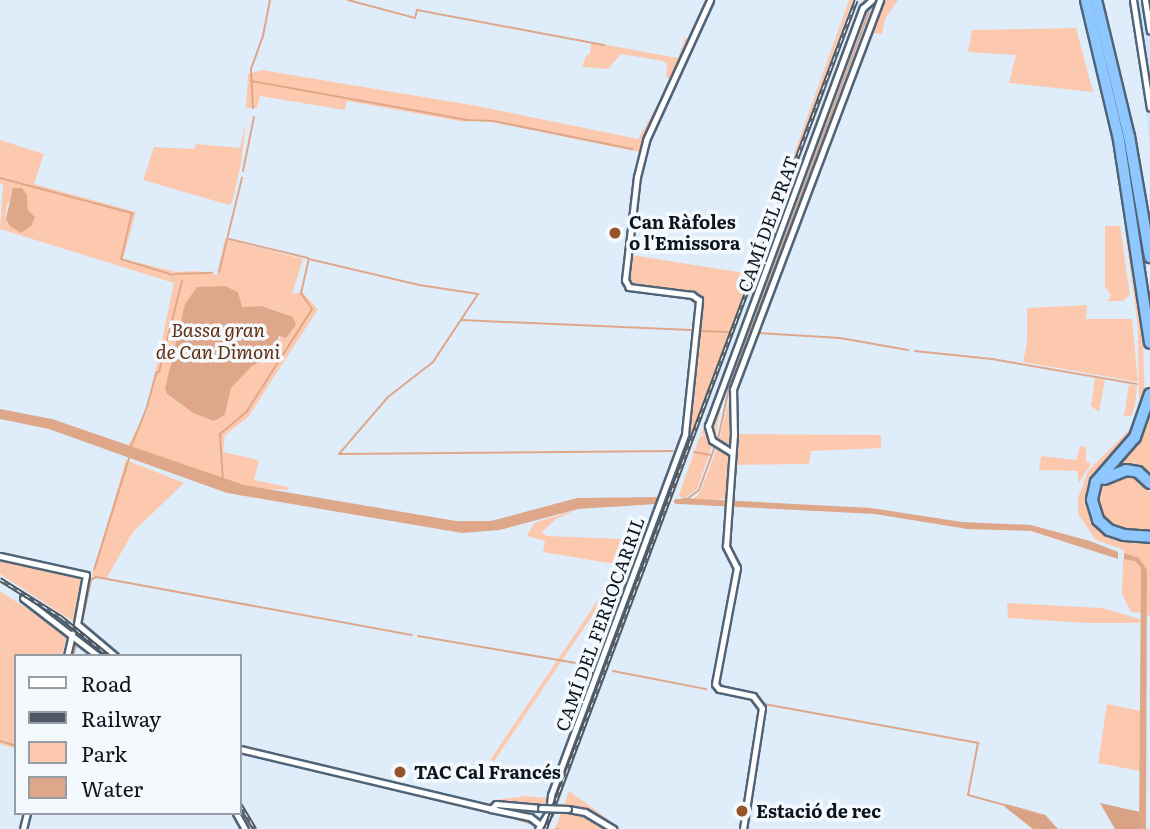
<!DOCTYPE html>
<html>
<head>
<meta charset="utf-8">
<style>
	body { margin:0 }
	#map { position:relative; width:1150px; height:829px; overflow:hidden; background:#dfedfb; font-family:Literata,serif }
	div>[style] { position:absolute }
	.built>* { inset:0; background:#cfe5fc }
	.green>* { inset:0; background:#fcc9af; transform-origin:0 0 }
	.forest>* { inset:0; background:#daa285 }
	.water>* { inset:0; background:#dfa78a }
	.stream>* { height:2px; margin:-1px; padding:0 1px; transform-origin:1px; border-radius:1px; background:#dfa78a }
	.canal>* { height:5px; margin:-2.5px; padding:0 2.5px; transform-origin:2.5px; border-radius:2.5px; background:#dfa78a }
	.roads { filter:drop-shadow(2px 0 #506477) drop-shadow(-2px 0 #506477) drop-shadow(0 2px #506477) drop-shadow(0 -2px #506477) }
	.minor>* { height:5px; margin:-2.5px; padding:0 2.5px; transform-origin:2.5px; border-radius:2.5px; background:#fff }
	.motorway>* { height:10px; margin:-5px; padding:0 5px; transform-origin:5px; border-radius:5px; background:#8fc8ff }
	.rail>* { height:4.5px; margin-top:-2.25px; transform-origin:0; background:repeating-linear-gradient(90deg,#f4f9fe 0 5px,#4e5862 0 10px); box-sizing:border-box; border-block:2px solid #4e5862 }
	.bridges { filter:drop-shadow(2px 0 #506477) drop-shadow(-2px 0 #506477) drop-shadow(0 2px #506477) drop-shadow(0 -2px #506477) }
	.minor-bridge>* { height:5px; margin:-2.5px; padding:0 2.5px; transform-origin:2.5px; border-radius:2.5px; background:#fff }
	.dots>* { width:19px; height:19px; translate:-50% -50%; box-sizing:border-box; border:4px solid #f4f9fe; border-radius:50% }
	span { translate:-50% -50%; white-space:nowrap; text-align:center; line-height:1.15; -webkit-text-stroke:7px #f4f9fe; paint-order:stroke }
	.poi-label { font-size:18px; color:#0c141c; font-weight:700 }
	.left { translate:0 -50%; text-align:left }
	.street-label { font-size:18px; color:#0c141c }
	.water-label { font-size:19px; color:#612d0d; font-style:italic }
	.legend { position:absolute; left:14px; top:654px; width:228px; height:161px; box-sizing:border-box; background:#f4f9fe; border:2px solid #979da4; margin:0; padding:9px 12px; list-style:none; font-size:21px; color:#0c141c }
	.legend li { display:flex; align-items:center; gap:14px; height:35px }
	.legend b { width:35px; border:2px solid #979da4 }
</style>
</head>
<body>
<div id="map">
	<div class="built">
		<i style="clip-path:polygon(1129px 0,1150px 0,1150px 147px,1145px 106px)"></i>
	</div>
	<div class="green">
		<i style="clip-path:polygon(849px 0,853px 0,792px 165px,668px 498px,664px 497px,687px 433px,701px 299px,696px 292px,630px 286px,626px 279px,631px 255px,751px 274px)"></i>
		<i style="clip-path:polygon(863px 0,870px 0,863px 6px,859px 24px,865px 15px,723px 396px,715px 438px,701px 434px)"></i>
		<i style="clip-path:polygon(882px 0,898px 0,885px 19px,882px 34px,871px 33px)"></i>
		<i style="clip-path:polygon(1076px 28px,1093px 92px,1009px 83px,1016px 55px,968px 52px,972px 30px)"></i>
		<i style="clip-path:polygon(685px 38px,689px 38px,670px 79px,666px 77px,667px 64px,663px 61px,621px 54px,608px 69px,582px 67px,586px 56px,590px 54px,591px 42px,678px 58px)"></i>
		<i style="clip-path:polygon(262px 70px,477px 106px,638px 139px,661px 99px,639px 152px,477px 119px,465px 122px,347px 101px,345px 110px,260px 96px,257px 108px,246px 108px,248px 74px)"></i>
		<i style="clip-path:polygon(246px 121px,241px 164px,232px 202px,229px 205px,143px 180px,154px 147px,194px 149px,196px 144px,240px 148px)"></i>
		<i style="clip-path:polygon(evenodd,0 140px,44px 154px,34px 184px,136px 212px,123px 259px,177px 272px,196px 271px,217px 275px,225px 239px,303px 259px,292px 294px,302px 292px,318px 309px,248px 417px,225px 435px,223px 452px,259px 460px,254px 480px,288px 487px,288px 490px,253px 488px,224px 480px,128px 445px,147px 411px,174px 283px,0 229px,3px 185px,0 183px,0 140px,22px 188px,27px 195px,28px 210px,10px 226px,6px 218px,7px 205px,22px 188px,0 140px,239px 303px,242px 307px,263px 306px,285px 314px,281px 336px,270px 356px,252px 366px,231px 388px,225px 415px,214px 421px,193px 413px,173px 399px,167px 394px,166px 385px,175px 359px,239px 303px)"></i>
		<i style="clip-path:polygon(1105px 226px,1120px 226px,1130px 295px,1123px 301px,1107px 301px,1111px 296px,1105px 286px)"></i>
		<i style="clip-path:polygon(1130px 228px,1142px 317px,1145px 399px,1129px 441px,1093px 478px,1087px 504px,1091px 519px,1103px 532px,1129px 541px,1150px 540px,1150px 616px,1147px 615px,1146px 569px,1135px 559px,1141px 567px,1142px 613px,1131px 612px,1122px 594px,1123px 559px,1130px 559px,1124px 558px,1124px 550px,1096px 540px,1078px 514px,1078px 498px,1088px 471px,1131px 428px,1139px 405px,1138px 327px,1125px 231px)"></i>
		<i style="clip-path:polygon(1087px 305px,1086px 319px,1132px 319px,1138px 382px,1023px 362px,1027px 343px,1027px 308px)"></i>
		<i style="clip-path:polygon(1095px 378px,1105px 380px,1099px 412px,1091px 406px)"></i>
		<i style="clip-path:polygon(1129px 384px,1137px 386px,1135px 406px,1131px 416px,1124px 416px)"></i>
		<i style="clip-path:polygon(730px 396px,732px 434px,730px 445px,719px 441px)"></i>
		<i style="clip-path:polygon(1150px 408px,1150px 477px,1134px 468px,1111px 470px,1139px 437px)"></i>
		<i style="clip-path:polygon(738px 434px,881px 435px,881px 448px,811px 451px,809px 464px,733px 465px)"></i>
		<i style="clip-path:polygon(706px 435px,713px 443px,697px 489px,685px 498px,680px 497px,679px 495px,700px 436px)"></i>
		<i style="clip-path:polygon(718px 445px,729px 454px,726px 499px,693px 500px,701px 491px)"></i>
		<i style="clip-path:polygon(1080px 446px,1086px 447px,1086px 461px,1091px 464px,1078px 484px,1078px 471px,1039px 470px,1041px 456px,1076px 460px)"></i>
		<i style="clip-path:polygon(126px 460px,184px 483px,133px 532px,106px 579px,91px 578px)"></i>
		<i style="clip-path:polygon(1135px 475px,1150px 492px,1150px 531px,1123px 529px,1108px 521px,1099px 509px,1099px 494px,1104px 484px,1119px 476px)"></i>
		<i style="left:660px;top:508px;width:4px;height:303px;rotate:34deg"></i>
		<i style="clip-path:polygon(578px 509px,556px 519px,541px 533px,548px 536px,644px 540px,633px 567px,543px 552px,545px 541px,527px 536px,534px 523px)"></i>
		<i style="clip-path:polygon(0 559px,82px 578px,74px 622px,0 574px)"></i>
		<i style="clip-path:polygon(0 591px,67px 635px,62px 656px,16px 656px,16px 749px,0 744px)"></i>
		<i style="clip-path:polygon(1007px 603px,1102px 608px,1140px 619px,1140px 623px,1087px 623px,1008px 618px)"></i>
		<i style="clip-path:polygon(1107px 704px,1141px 711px,1140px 771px,1098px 763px)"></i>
		<i style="clip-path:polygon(569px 791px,597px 811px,620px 829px,555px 829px)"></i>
		<i style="clip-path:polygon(525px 796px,548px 798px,549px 806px,494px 800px)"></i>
	</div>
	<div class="forest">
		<i style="clip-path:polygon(1100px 803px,1140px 812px,1144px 829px,1115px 829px)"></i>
		<i style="clip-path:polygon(1006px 804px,1045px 815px,1058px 829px,1033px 829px,1005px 807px)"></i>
	</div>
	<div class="water">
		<i style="clip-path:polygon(13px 188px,22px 188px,27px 195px,28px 210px,35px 217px,31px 226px,21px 233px,10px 226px,6px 219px)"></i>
		<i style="clip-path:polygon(225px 286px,238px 292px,242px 307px,262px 306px,293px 317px,296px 325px,286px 338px,279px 336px,270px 356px,252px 366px,231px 388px,225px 415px,214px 421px,193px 413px,167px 394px,165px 389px,185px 304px,197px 287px)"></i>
		<i style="clip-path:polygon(0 409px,52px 419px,244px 485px,456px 521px,491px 521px,577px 498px,660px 497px,657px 504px,578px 509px,500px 530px,462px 533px,227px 493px,49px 429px,0 419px)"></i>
		<i style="clip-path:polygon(682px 498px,871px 508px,962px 522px,1031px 525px,1090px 541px,1118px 552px,1118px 559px,1031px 531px,967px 529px,875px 514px,679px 504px)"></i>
		<i style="clip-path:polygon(1124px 553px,1139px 558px,1147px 570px,1146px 829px,1139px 829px,1141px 568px,1135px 561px,1124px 559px)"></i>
	</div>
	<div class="stream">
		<i style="left:348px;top:0;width:69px;rotate:15deg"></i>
		<i style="left:415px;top:18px;width:8px;rotate:-76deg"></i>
		<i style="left:417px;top:10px;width:190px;rotate:10.6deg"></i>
		<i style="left:251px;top:81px;width:219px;rotate:10.2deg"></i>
		<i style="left:467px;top:120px;width:26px;rotate:2deg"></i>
		<i style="left:493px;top:121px;width:142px;rotate:11.4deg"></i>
		<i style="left:253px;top:108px;width:39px;rotate:-93deg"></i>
		<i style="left:251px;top:69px;width:35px;rotate:-70deg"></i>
		<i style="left:263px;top:36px;width:37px;rotate:-79deg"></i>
		<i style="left:243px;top:171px;width:55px;rotate:-78.5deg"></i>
		<i style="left:0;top:178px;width:137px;rotate:14.9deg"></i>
		<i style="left:132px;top:213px;width:47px;rotate:103.4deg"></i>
		<i style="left:229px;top:239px;width:81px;rotate:13.5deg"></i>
		<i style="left:121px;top:259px;width:54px;rotate:17.1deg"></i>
		<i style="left:219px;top:272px;width:97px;rotate:-76.3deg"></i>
		<i style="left:175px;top:274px;width:37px;rotate:-2deg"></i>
		<i style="left:461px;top:320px;width:230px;rotate:2.5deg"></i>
		<i style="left:700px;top:331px;width:28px;rotate:2deg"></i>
		<i style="left:758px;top:333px;width:82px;rotate:3.5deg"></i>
		<i style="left:840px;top:338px;width:69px;rotate:10deg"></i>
		<i style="left:915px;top:351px;width:77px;rotate:5.9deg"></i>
		<i style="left:992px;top:359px;width:147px;rotate:9.8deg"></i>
		<i style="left:718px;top:439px;width:52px;rotate:-77.8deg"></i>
		<i style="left:729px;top:388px;width:401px;rotate:-69.6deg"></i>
		<i style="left:130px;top:449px;width:45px;rotate:-68deg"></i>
		<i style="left:147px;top:407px;width:35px;rotate:-75deg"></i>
		<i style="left:156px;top:373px;width:3px;rotate:-18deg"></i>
		<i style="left:159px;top:372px;width:94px;rotate:-75.8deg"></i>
		<i style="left:694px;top:452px;width:17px;rotate:10deg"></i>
		<i style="left:223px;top:481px;width:47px;rotate:-93.7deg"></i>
		<i style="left:220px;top:434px;width:35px;rotate:-40deg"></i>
		<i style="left:247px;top:411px;width:121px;rotate:-57.5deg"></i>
		<i style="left:312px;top:309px;width:19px;rotate:-125deg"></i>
		<i style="left:301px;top:293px;width:35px;rotate:-77deg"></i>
		<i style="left:309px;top:259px;width:113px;rotate:13.3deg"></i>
		<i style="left:419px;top:285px;width:60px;rotate:8.7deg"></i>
		<i style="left:478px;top:294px;width:82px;rotate:123.5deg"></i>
		<i style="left:433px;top:362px;width:57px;rotate:142.1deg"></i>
		<i style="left:388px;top:397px;width:75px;rotate:130.7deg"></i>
		<i style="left:339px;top:454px;width:334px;rotate:-0.5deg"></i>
		<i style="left:687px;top:499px;width:15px;rotate:-37deg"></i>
		<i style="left:699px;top:490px;width:47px;rotate:-70deg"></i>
		<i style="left:94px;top:570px;width:117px;rotate:-72.6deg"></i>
		<i style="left:82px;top:622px;width:43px;rotate:-77.9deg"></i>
		<i style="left:91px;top:580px;width:6px;rotate:-31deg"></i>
		<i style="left:96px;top:577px;width:321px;rotate:10.4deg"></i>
		<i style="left:418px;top:636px;width:178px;rotate:9.7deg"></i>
		<i style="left:73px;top:656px;width:15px;rotate:-74deg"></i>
		<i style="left:613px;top:671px;width:95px;rotate:11deg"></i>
		<i style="left:715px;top:691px;width:38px;rotate:12deg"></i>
		<i style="left:764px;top:704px;width:218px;rotate:10.3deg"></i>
		<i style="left:978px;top:743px;width:53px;rotate:100.9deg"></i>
		<i style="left:968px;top:795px;width:80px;rotate:15.3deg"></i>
		<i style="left:1045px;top:816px;width:17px;rotate:50deg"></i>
		<i style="left:0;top:741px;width:17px;rotate:17deg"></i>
		<i style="left:240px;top:753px;width:220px;rotate:13.2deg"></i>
		<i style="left:494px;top:812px;width:44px;rotate:17.2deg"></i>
		<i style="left:26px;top:829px;width:16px;rotate:-76deg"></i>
		<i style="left:556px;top:829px;width:2px"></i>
	</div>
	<div class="canal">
		<i style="left:676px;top:501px;width:11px"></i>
	</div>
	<div class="roads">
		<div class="minor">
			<i style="left:1133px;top:0;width:109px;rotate:81.1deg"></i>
			<i style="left:1145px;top:0;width:31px;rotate:81deg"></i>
			<i style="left:731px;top:452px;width:22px;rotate:-148deg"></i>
			<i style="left:712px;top:440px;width:15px;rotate:-106deg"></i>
			<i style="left:708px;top:426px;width:446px;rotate:-69.7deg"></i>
			<i style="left:863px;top:8px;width:12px;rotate:-42deg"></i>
			<i style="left:0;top:556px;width:88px;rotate:12.5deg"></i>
			<i style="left:86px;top:575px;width:50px;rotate:100.4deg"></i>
			<i style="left:77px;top:624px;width:50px;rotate:40.1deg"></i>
			<i style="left:23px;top:598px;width:95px;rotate:37.7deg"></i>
			<i style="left:67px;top:656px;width:23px;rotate:-77deg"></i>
			<i style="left:240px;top:749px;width:258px;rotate:13.4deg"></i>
			<i style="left:491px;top:809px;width:7px;rotate:-45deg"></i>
			<i style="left:496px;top:804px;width:45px;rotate:5.1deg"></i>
			<i style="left:491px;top:809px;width:40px;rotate:12deg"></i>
			<i style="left:530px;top:817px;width:11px;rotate:38deg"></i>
			<i style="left:568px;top:809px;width:17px;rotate:10deg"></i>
			<i style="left:585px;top:812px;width:33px;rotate:31deg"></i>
			<i style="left:236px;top:813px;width:18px;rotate:61deg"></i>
			<i style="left:23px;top:829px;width:16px;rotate:-76deg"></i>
			<i style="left:538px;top:829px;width:20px;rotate:-57deg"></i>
			<i style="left:549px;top:812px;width:17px;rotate:-83deg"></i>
			<i style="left:551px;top:795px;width:385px;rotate:-69.6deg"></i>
			<i style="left:685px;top:434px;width:135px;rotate:-84deg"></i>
			<i style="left:699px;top:300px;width:9px;rotate:-144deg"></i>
			<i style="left:692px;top:295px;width:64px;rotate:-172.8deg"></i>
			<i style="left:629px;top:287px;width:8px;rotate:-120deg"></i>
			<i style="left:625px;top:280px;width:104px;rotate:-83.4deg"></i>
			<i style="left:637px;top:177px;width:38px;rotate:-76deg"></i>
			<i style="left:646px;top:140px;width:154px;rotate:-65.4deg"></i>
			<i style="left:743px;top:829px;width:122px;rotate:-81.1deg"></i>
			<i style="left:762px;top:708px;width:15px;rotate:-127deg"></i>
			<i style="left:753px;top:696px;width:35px;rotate:-168deg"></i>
			<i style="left:719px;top:689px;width:6px;rotate:-129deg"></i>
			<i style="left:715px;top:684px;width:118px;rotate:-79.3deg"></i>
			<i style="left:737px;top:568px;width:25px;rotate:-117deg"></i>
			<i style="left:726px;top:546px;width:111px;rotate:-85.9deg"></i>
			<i style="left:734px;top:435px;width:46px;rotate:-91.2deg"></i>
			<i style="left:733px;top:389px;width:416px;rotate:-69.3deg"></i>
		</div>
		<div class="motorway">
			<i style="left:1086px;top:0;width:144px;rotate:76.7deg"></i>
			<i style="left:1119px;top:140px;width:205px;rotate:81.3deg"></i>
			<i style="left:1096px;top:0;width:140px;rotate:76.4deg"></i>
			<i style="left:1129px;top:136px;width:123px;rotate:80.2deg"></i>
			<i style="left:1150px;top:394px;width:46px;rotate:109.2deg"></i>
			<i style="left:1135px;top:437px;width:60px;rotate:130.9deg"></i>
			<i style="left:1096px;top:482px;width:18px;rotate:103deg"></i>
			<i style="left:1092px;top:500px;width:21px;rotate:73deg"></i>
			<i style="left:1098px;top:520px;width:15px;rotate:42deg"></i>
			<i style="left:1109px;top:530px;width:16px;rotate:18deg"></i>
			<i style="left:1124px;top:535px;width:26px;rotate:4deg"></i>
			<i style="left:1104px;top:479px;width:24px;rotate:-22deg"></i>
			<i style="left:1126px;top:470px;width:12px;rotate:9deg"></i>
			<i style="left:1138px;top:472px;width:16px;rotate:43deg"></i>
		</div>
	</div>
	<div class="rail">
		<i style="left:0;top:579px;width:72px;rotate:31.9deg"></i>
		<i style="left:61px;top:617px;width:62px;rotate:39.1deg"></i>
		<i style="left:240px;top:804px;width:29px;rotate:59deg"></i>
		<i style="left:545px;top:829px;width:885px;rotate:-69.44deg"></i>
	</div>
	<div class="bridges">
		<div class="minor-bridge">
			<i style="left:541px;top:808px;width:27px;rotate:2deg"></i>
		</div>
	</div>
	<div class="dots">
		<i style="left:615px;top:233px;background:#99532b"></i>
		<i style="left:400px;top:772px;background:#99532b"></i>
		<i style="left:742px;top:811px;background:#99532b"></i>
	</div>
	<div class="poi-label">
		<span class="left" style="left:629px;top:233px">Can Ràfoles<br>o l'Emissora</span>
		<span class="left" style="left:414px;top:772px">TAC Cal Francés</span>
		<span class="left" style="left:756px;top:811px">Estació de rec</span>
	</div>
	<div class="street-label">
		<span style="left:768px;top:224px;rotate:-70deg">CAMÍ DEL PRAT</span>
		<span style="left:600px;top:624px;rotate:-70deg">CAMÍ DEL FERROCARRIL</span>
	</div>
	<div class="water-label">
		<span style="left:218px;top:341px">Bassa gran<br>de Can Dimoni</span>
	</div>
	<ul class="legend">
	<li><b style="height:9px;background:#fff"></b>Road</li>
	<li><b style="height:9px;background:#4e5862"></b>Railway</li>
	<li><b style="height:19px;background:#fcc9af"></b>Park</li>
	<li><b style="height:19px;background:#dfa78a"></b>Water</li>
	</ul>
</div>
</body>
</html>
